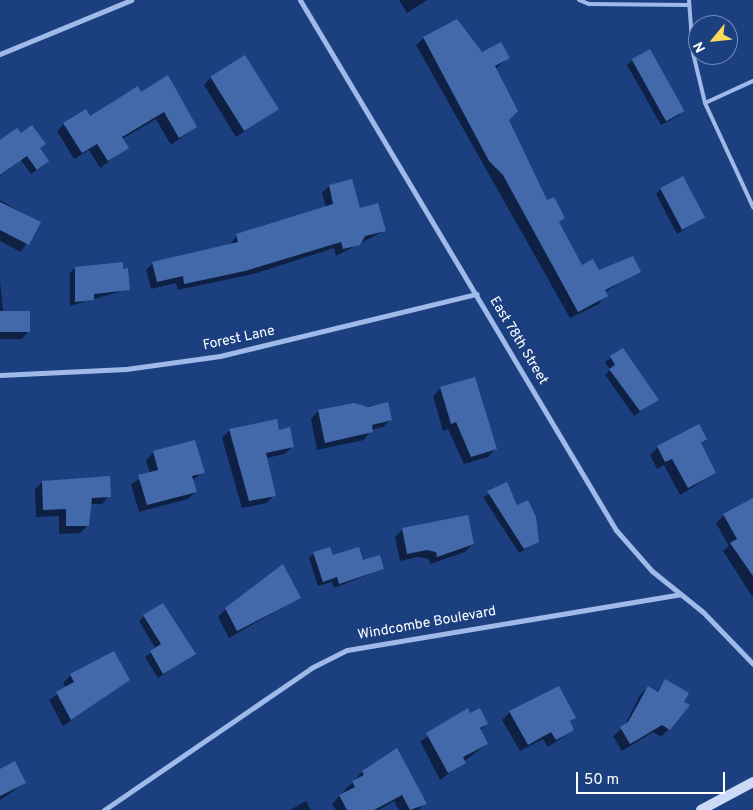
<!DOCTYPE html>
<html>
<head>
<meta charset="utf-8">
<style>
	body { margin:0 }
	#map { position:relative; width:753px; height:810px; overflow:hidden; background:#1c3f80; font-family:Overpass,sans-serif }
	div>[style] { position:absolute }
	.shadow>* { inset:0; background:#0007 }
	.building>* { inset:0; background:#4469aa; transform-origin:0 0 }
	.lane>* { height:4px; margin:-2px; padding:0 2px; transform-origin:2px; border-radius:2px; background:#9fbae9 }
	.street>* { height:5px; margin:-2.5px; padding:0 2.5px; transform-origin:2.5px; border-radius:2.5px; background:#9fbae9 }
	.secondary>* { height:10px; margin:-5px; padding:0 5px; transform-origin:5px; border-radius:5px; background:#cbdaf7 }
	span { translate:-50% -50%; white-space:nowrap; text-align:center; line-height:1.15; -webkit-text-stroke:4px #1c3f80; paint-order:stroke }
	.street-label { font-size:14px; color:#fff }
	.north { position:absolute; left:688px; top:15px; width:50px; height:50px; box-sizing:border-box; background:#1c3f80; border:1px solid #778cb3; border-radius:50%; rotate:242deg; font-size:14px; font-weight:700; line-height:20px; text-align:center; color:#fff }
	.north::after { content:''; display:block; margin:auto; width:18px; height:22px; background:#fada5d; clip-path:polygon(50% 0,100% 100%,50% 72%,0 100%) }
	.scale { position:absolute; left:576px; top:772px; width:149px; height:22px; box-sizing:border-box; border:2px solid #fff; border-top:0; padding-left:6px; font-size:15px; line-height:18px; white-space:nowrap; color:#fff; -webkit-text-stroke:4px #1c3f80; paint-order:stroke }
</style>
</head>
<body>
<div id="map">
	<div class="shadow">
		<i style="clip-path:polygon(399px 0,427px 0,407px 13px)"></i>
		<i style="clip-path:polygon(424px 38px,508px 58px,495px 69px,507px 119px,546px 202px,564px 218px,558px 223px,581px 267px,598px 272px,639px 271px,605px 292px,599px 304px,570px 318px,416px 45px)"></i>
		<i style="clip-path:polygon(632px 60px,683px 111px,678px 116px,661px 125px,627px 65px)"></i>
		<i style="clip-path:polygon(211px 77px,277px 109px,236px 137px,204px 85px)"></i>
		<i style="clip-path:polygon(140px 93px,196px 127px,171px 145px,156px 119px,122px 139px,127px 148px,100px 168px,89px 150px,74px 159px,57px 131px,64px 124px,90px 117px)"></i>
		<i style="clip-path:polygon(20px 135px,44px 144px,39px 149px,43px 166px,31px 174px,21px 160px,0 176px,0 142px)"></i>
		<i style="clip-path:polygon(329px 186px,384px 231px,336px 256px,334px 248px,257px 273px,178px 290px,176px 283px,151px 289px,146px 270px,153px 263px,230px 245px,237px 235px,326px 207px,322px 193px)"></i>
		<i style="clip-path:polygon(661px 189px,704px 217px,677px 234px,656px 194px)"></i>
		<i style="clip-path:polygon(0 200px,39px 223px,21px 252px,0 241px)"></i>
		<i style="clip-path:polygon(75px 268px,129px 289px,70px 306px,70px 273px)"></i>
		<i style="clip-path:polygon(0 279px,3px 312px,29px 331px,22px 339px,0 339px)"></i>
		<i style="clip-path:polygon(623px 349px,657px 400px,634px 416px,605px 375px,610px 370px,605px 362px)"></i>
		<i style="clip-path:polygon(441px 388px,495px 449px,488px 457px,464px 464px,448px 429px,443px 431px,433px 396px)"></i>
		<i style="clip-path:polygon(387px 404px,390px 420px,383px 427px,371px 430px,364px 440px,317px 450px,311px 419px,318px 411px)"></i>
		<i style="clip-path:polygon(230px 430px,278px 431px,292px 447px,285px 454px,266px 458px,274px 495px,267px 503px,242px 508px,222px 438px)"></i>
		<i style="clip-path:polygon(706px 439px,700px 445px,715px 473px,680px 495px,664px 465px,657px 469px,650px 455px,658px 447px)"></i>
		<i style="clip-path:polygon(154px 452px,203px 472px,192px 481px,195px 492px,188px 499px,139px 512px,131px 484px,150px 473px,146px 460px)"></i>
		<i style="clip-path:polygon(42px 482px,109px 496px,102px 504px,90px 504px,88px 525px,80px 533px,59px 534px,59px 516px,36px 517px,35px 489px)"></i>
		<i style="clip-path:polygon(506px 484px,538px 542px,519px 553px,483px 497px)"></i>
		<i style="clip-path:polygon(753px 509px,753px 595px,752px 596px,723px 551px,729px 546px,716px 523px,724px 515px)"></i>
		<i style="clip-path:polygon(403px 529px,473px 544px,465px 552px,430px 564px,429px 559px,418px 557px,400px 561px,395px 537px)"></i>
		<i style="clip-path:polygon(314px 553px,362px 561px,383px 569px,334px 588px,332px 582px,318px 586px,309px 558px)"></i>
		<i style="clip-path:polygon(299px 598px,229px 638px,218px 617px,226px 609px)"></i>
		<i style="clip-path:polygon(144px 616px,194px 654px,158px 678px,145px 657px,156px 649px,139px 621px)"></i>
		<i style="clip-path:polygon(114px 652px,129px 680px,63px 726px,49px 700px,66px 688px,63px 683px,71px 675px)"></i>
		<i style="clip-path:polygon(666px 681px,669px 729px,661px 737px,653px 732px,622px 751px,613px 736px,624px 727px,640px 695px,648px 688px,656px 692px)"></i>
		<i style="clip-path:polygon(510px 712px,574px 718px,569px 723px,573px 730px,548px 747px,543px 739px,520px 751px,502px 720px)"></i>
		<i style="clip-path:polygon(470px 715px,487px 724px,480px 730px,487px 744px,440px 780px,420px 741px)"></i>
		<i style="clip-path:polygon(396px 750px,425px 803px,419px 810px,399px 810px,394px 801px,379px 810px,336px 810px,332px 804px,362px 772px)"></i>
		<i style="clip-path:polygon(0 771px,25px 783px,0 800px)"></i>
		<i style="clip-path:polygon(306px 801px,311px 810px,290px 810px)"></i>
	</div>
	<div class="building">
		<i style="clip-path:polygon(457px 19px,482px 52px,501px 42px,510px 58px,495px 66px,518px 111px,509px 120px,547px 200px,554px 197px,565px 218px,559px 222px,582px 265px,593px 259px,599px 270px,633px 256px,641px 272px,605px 290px,608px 296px,578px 312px,503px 175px,489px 161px,423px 37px)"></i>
		<i style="left:650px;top:49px;width:71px;height:21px;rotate:61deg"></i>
		<i style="left:245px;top:55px;width:64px;height:41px;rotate:58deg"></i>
		<i style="clip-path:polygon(168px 75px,197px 127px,179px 138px,164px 112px,122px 137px,129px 148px,108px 161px,97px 144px,82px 153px,63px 123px,86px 109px,90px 116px,138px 86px,141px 92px)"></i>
		<i style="clip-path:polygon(32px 125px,46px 144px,40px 148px,49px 161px,37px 170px,27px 156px,0 175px,0 140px,17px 128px,21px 133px)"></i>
		<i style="left:683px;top:176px;width:47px;height:26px;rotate:62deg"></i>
		<i style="clip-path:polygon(352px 179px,360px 208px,378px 203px,386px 231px,365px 236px,360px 245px,343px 249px,341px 242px,245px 271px,184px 284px,183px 276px,157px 282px,152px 262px,238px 242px,236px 234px,333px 204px,329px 185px)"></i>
		<i style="clip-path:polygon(0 202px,41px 222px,29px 245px,0 230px)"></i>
		<i style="clip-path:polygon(123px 262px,123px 269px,128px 268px,130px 290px,94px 294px,94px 300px,75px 302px,75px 267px)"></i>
		<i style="left:0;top:311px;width:30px;height:21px"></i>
		<i style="clip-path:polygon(623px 348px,659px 400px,640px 411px,609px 369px,615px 365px,610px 356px)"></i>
		<i style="clip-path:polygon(475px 377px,497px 449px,471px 457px,456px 422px,451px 424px,440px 387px)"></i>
		<i style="clip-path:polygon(388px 402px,392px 420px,372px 425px,373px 432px,325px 443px,318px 410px,354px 403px,368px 407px)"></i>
		<i style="clip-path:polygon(277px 419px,279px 430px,290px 427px,294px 447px,266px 453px,276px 496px,249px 501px,229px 429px)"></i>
		<i style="clip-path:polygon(699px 424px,707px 439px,701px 443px,716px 473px,688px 488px,672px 459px,665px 462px,657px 446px)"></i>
		<i style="clip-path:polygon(195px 440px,205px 473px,192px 476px,197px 492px,147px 505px,138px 475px,158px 470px,153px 451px)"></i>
		<i style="clip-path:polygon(110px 476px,111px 497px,92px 498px,89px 526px,66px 526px,66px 509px,43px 510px,42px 481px)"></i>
		<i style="clip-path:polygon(507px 482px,517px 505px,528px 500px,536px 517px,539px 542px,524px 549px,487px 491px)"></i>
		<i style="clip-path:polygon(753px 498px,753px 576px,730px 543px,737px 539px,723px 514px)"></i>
		<i style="clip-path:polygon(468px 515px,474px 544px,437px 557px,436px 552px,427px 550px,407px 554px,402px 528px)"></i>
		<i style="clip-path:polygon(330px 547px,333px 555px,359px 547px,363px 560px,380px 555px,384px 569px,339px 584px,337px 577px,323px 582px,313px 552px)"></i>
		<i style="clip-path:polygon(283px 564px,301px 598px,237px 631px,225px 608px)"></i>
		<i style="clip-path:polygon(163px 603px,196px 654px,163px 674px,150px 651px,161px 644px,143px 615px)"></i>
		<i style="clip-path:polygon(114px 651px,130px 680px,71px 720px,56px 692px,74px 682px,70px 674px)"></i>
		<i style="clip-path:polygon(665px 679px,689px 693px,684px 702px,690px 705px,670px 730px,662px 725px,630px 744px,620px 727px,628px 722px,648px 686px,658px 692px)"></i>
		<i style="clip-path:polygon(559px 686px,576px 718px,570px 721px,574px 730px,556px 740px,551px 732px,528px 745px,509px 711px)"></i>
		<i style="clip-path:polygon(468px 708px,470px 713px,480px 708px,488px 724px,480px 728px,488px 744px,463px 757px,466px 763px,448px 773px,426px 733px)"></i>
		<i style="clip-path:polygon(397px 748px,427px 804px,410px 810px,402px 795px,374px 810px,347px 810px,339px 795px,355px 787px,352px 781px,364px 775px,362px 771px)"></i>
		<i style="clip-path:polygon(15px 761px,26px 783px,0 796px,0 769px)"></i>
	</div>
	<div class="lane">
		<i style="left:579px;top:0;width:11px;rotate:22deg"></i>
		<i style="left:589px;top:4px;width:100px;rotate:0.6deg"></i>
		<i style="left:689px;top:0;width:53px;rotate:85.7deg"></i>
		<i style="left:693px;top:53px;width:51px;rotate:76.5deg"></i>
		<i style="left:705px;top:103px;width:115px;rotate:65.2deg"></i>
		<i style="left:705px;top:103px;width:53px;rotate:-24.6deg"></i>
	</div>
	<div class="street">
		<i style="left:300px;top:0;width:617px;rotate:59.2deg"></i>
		<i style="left:616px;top:530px;width:55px;rotate:48.7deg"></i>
		<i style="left:652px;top:571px;width:65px;rotate:38.8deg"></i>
		<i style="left:703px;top:612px;width:72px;rotate:46.1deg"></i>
		<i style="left:0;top:54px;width:142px;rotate:-22.4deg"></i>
		<i style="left:0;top:375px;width:126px;rotate:-2.7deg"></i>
		<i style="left:126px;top:369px;width:95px;rotate:-7.9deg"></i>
		<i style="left:220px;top:356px;width:264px;rotate:-13.6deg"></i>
		<i style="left:104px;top:810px;width:251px;rotate:-34.4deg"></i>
		<i style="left:311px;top:668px;width:40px;rotate:-26.6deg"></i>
		<i style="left:347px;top:650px;width:338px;rotate:-9.5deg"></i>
	</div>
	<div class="secondary">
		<i style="left:701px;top:810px;width:59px;rotate:-28.3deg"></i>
	</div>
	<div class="street-label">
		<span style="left:239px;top:339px;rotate:-12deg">Forest Lane</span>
		<span style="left:518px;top:341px;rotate:59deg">East 78th Street</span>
		<span style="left:427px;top:624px;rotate:-10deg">Windcombe Boulevard</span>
	</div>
	<div class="north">N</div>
	<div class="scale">50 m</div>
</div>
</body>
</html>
